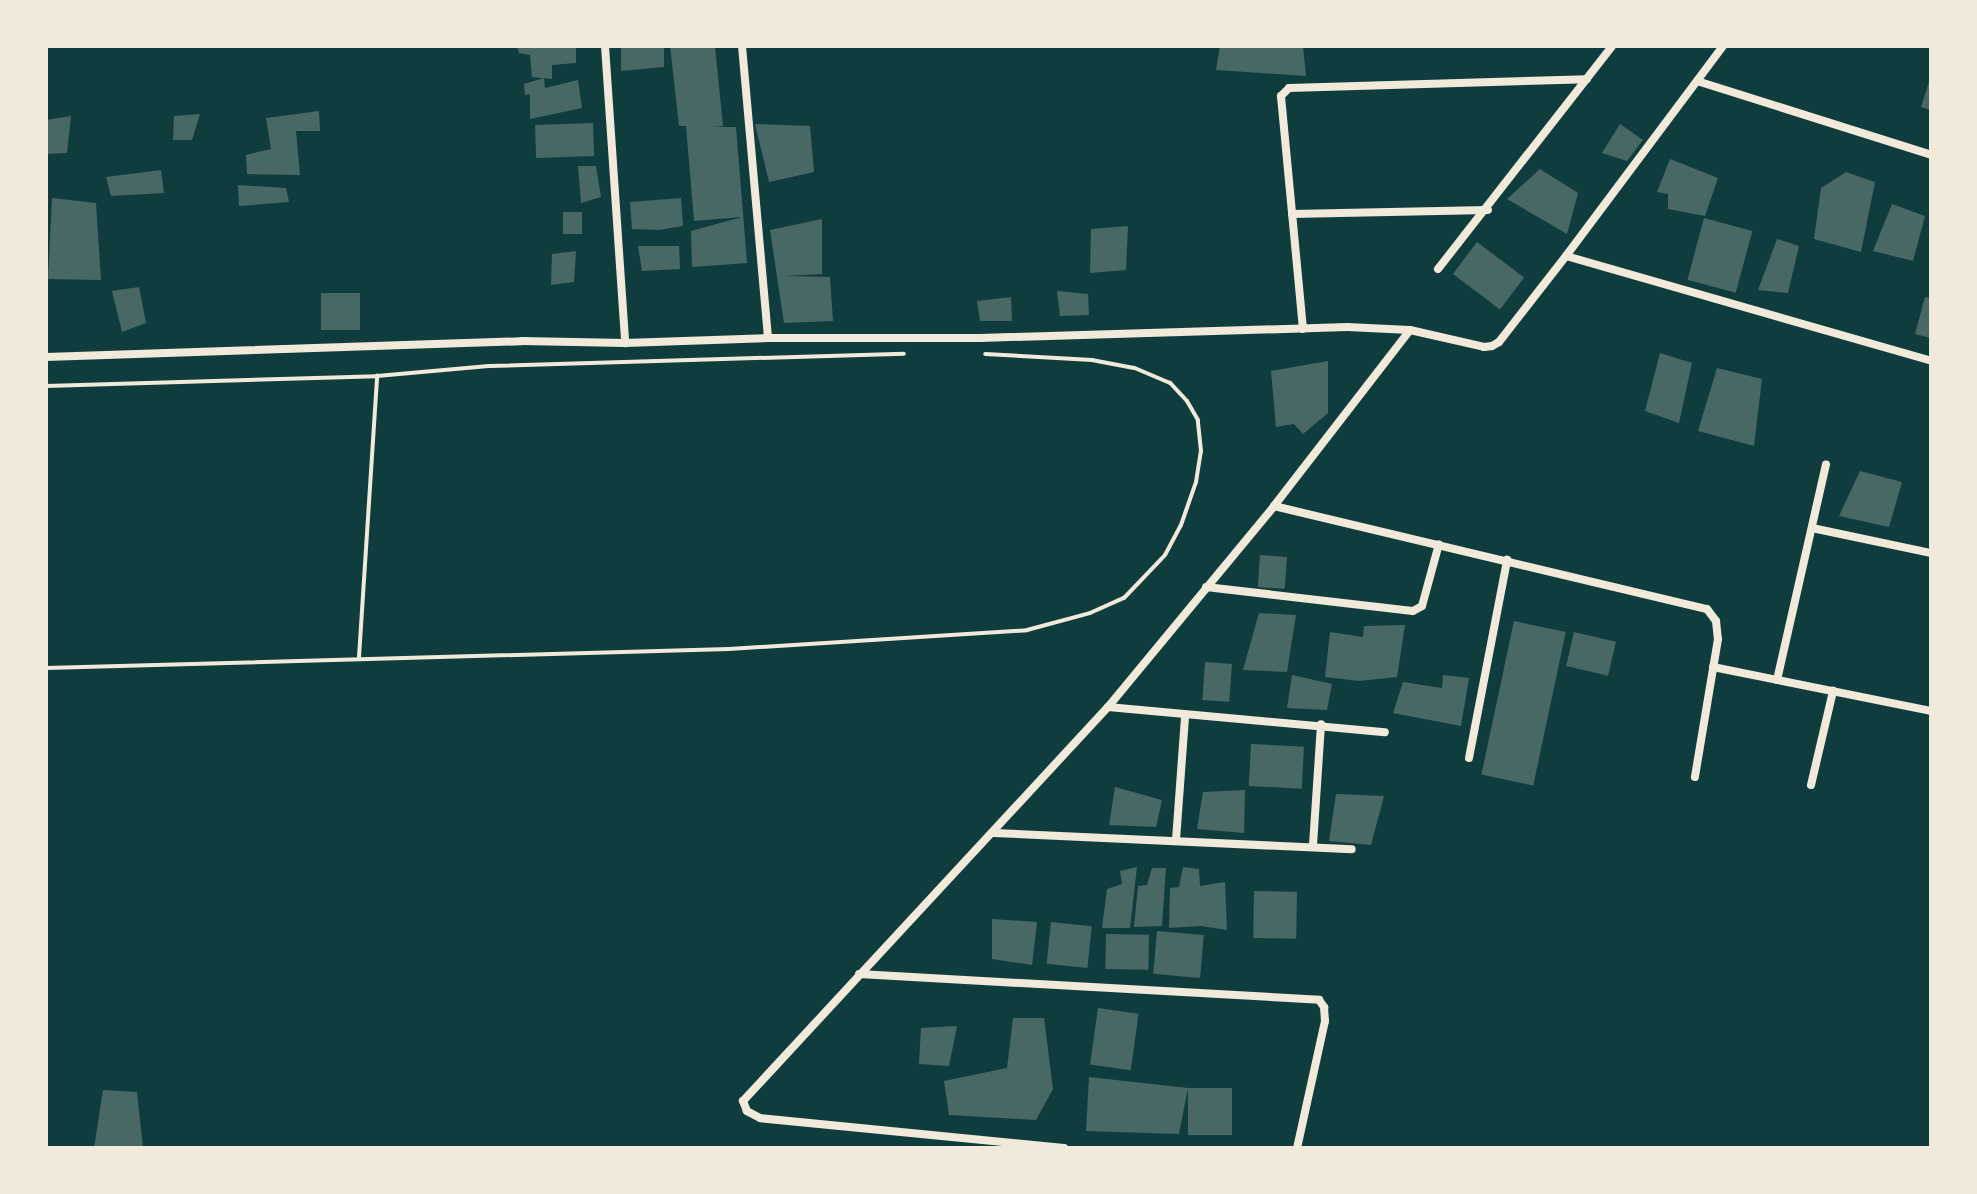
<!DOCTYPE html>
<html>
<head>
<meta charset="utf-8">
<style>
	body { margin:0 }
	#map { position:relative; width:1977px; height:1194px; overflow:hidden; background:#0f3d3e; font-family:"Fira Sans",sans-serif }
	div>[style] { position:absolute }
	.building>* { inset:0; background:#486865; transform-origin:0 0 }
	.path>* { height:4px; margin:-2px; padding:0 2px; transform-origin:2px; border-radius:2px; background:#f1e9da }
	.minor>* { height:8px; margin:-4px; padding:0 4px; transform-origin:4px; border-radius:4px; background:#f1e9da }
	span { translate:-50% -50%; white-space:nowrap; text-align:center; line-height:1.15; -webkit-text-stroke:7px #f1e9da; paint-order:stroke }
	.frame { position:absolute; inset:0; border:48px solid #f1e9da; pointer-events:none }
</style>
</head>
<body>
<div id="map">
	<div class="building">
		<i style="clip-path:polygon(517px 46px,576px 46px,576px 63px,552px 65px,552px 79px,532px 77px,530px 55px,519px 53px)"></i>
		<i style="clip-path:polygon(621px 46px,664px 46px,664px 67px,621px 71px)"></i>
		<i style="clip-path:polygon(670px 46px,715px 46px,723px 126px,714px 127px,736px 127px,747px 263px,692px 267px,691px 231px,742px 217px,694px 221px,686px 126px,679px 126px)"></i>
		<i style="clip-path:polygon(1220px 46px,1303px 46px,1306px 76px,1216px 70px)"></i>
		<i style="clip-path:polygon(544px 78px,545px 88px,578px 80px,582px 108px,530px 119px,530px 94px,525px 95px,524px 84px)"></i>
		<i style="clip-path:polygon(1930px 79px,1931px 79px,1931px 110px,1921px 107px)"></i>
		<i style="clip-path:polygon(319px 111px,320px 131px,296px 131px,300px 175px,247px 174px,246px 155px,271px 149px,266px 118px)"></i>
		<i style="clip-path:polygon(200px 114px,192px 140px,173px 140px,174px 116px)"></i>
		<i style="clip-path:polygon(71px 116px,67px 153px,46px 154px,46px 120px)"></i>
		<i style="left:593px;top:123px;width:33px;height:58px;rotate:88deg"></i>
		<i style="clip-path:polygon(755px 124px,810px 126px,814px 172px,769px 182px)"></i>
		<i style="clip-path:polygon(1620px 124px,1643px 140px,1627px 161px,1602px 153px)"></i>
		<i style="clip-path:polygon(1670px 159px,1718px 178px,1705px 216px,1668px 209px,1668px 194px,1657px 192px)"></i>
		<i style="clip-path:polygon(578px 166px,596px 166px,601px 197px,581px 203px)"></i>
		<i style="clip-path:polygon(1540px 169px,1578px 193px,1567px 234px,1507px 199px)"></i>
		<i style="clip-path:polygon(161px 170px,164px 193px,111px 196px,106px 177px)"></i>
		<i style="clip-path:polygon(1846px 172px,1875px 182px,1861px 252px,1814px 239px,1821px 188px)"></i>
		<i style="clip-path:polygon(238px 185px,286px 188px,289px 202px,239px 206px)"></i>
		<i style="clip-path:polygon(52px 198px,96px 203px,101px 280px,48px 279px)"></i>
		<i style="clip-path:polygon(681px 198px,683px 226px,659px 230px,632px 229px,630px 202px)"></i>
		<i style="clip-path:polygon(1892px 204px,1925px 216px,1913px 261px,1873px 251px)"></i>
		<i style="left:563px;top:212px;width:19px;height:22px"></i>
		<i style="left:1704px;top:218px;width:50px;height:64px;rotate:15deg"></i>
		<i style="clip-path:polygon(822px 219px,822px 274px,784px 276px,830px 277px,833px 321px,784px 323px,770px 230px)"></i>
		<i style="clip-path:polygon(1128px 226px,1126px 270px,1090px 273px,1091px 229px)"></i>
		<i style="clip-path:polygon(1777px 239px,1799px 246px,1788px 293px,1758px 290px)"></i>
		<i style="left:1477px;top:242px;width:59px;height:40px;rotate:37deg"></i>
		<i style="clip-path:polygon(638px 246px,679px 246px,680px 269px,642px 271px)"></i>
		<i style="clip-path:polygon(576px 251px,574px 282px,551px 285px,552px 254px)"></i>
		<i style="clip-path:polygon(139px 287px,146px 323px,122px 332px,112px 291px)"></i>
		<i style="clip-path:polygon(1057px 291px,1088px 294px,1089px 315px,1060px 316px)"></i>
		<i style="left:360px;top:293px;width:37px;height:39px;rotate:90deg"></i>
		<i style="clip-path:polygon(1011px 297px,1012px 321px,980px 321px,977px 301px)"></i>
		<i style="clip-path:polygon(1925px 297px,1931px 298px,1931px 338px,1915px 334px)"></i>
		<i style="clip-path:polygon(1660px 353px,1692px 363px,1679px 423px,1645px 411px)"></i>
		<i style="clip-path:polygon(1328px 361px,1328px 413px,1303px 434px,1294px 424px,1276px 427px,1271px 371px)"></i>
		<i style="clip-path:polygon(1717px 368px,1762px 379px,1754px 446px,1698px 431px)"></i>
		<i style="clip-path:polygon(1860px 471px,1902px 482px,1889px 527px,1839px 516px)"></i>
		<i style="left:1260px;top:555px;width:27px;height:32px;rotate:4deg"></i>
		<i style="clip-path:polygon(1259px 613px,1296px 615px,1287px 672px,1243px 670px)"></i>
		<i style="left:1514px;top:621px;width:53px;height:157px;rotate:12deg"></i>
		<i style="clip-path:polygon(1405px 625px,1397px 677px,1359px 681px,1325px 677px,1330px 632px,1363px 637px,1364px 626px)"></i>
		<i style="left:1574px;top:632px;width:43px;height:35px;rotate:13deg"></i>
		<i style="left:1205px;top:662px;width:27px;height:38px;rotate:4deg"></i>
		<i style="clip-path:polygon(1292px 675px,1332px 684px,1327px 710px,1287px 708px)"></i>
		<i style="clip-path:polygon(1443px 675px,1469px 678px,1461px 726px,1393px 713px,1403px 682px,1442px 688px)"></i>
		<i style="left:1251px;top:744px;width:53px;height:42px;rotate:3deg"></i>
		<i style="clip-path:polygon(1115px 787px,1162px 800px,1156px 827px,1109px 825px)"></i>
		<i style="clip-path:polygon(1245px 790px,1244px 833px,1197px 829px,1203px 792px)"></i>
		<i style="clip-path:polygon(1336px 794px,1384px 796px,1371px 845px,1329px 841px)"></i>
		<i style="clip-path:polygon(1137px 867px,1130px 928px,1102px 928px,1107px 889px,1122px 884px,1120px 871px)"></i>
		<i style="clip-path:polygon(1183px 867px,1199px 869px,1200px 886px,1225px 882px,1227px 930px,1201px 926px,1169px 928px,1170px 888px,1179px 887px)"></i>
		<i style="clip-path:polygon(1152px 868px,1166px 868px,1162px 926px,1134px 927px,1138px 886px,1147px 885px)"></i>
		<i style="left:1254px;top:891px;width:43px;height:47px;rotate:1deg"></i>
		<i style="clip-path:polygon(992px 919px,1037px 922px,1032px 965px,992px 959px)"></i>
		<i style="left:1051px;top:922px;width:41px;height:42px;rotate:6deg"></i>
		<i style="left:1157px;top:931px;width:47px;height:43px;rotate:5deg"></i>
		<i style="left:1106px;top:934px;width:43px;height:35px;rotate:1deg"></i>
		<i style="left:1098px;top:1008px;width:41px;height:57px;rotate:8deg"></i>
		<i style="clip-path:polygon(1013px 1018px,1044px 1018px,1053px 1089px,1036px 1120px,949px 1115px,944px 1081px,1007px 1068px)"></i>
		<i style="clip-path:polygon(957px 1026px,949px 1066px,919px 1064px,921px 1028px)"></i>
		<i style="clip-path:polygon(1089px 1077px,1188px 1088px,1179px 1134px,1086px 1131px)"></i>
		<i style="left:1188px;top:1088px;width:44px;height:47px"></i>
		<i style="clip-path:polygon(103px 1090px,137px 1092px,143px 1148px,94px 1148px)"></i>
	</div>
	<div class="path">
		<i style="left:46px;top:386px;width:331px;rotate:-1.7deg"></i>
		<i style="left:377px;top:376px;width:112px;rotate:-5.1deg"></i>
		<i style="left:489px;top:366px;width:415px;rotate:-1.7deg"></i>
		<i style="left:359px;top:657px;width:282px;rotate:-86.3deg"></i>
		<i style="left:46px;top:668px;width:683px;rotate:-1.59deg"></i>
		<i style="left:729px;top:649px;width:299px;rotate:-3.6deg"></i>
		<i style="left:1027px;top:630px;width:65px;rotate:-15.1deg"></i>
		<i style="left:1090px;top:613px;width:37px;rotate:-24deg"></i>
		<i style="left:1124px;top:598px;width:59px;rotate:-46.4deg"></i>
		<i style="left:1165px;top:555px;width:34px;rotate:-62deg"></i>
		<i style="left:1181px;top:525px;width:46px;rotate:-70.8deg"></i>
		<i style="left:1196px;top:482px;width:31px;rotate:-81deg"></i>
		<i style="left:1201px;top:451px;width:31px;rotate:-96deg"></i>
		<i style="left:1198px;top:420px;width:22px;rotate:-120deg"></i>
		<i style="left:1187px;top:401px;width:25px;rotate:-133deg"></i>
		<i style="left:1170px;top:383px;width:39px;rotate:-157deg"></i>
		<i style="left:1134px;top:368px;width:43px;rotate:-169.2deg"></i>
		<i style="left:1092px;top:360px;width:107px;rotate:-176.8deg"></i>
	</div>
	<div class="minor">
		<i style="left:605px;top:46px;width:298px;rotate:86.1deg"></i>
		<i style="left:742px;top:46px;width:293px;rotate:84.9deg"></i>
		<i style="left:1697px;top:81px;width:245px;rotate:17.5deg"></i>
		<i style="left:1292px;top:214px;width:196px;rotate:-1.2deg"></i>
		<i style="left:1566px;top:256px;width:380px;rotate:16deg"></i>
		<i style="left:1438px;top:269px;width:283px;rotate:-52deg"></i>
		<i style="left:1303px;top:329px;width:234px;rotate:-95.4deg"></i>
		<i style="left:1281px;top:96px;width:11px;rotate:-45deg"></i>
		<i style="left:1289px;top:88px;width:298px;rotate:-1.7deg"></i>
		<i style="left:46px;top:357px;width:476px;rotate:-1.9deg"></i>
		<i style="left:522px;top:341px;width:103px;rotate:1.1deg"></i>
		<i style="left:625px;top:343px;width:143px;rotate:-2deg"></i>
		<i style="left:768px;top:338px;width:212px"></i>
		<i style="left:980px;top:338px;width:367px;rotate:-1.7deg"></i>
		<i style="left:1347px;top:327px;width:63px;rotate:2.7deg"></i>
		<i style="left:1410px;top:330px;width:76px;rotate:12.9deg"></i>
		<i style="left:1484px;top:347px;width:8px;rotate:-7deg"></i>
		<i style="left:1492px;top:346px;width:8px;rotate:-30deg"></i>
		<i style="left:1499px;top:342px;width:109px;rotate:-52.1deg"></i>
		<i style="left:1566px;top:256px;width:262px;rotate:-53.2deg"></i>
		<i style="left:1274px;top:506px;width:445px;rotate:13.4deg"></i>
		<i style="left:1707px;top:609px;width:15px;rotate:53deg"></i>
		<i style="left:1716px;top:621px;width:18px;rotate:84deg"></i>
		<i style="left:1718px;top:639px;width:140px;rotate:99.5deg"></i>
		<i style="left:1812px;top:528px;width:122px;rotate:11.9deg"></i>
		<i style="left:1206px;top:587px;width:208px;rotate:6.6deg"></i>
		<i style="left:1413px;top:611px;width:10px;rotate:-29deg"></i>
		<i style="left:1422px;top:606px;width:64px;rotate:-74.7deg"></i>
		<i style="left:1713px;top:667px;width:222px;rotate:11.4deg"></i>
		<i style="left:1777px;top:680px;width:221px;rotate:-77.2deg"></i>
		<i style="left:1108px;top:707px;width:278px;rotate:5.2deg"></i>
		<i style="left:1469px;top:758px;width:202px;rotate:-79.1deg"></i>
		<i style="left:1811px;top:785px;width:97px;rotate:-76.8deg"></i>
		<i style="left:994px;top:833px;width:358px;rotate:2.6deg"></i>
		<i style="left:1176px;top:840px;width:124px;rotate:-85.8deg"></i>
		<i style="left:1313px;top:845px;width:121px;rotate:-86.2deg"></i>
		<i style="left:859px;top:974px;width:461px;rotate:3.2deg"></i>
		<i style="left:1319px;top:1000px;width:9px;rotate:54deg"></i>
		<i style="left:1324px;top:1007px;width:14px;rotate:86deg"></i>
		<i style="left:1325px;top:1021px;width:130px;rotate:102.4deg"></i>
		<i style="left:1064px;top:1148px;width:305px;rotate:-174.4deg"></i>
		<i style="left:760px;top:1118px;width:15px;rotate:-152deg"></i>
		<i style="left:747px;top:1111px;width:11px;rotate:-112deg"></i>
		<i style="left:743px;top:1101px;width:537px;rotate:-47.19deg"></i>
		<i style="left:1108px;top:707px;width:261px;rotate:-50.4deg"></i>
		<i style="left:1274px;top:506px;width:222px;rotate:-52.3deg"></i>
	</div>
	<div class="frame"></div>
</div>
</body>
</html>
